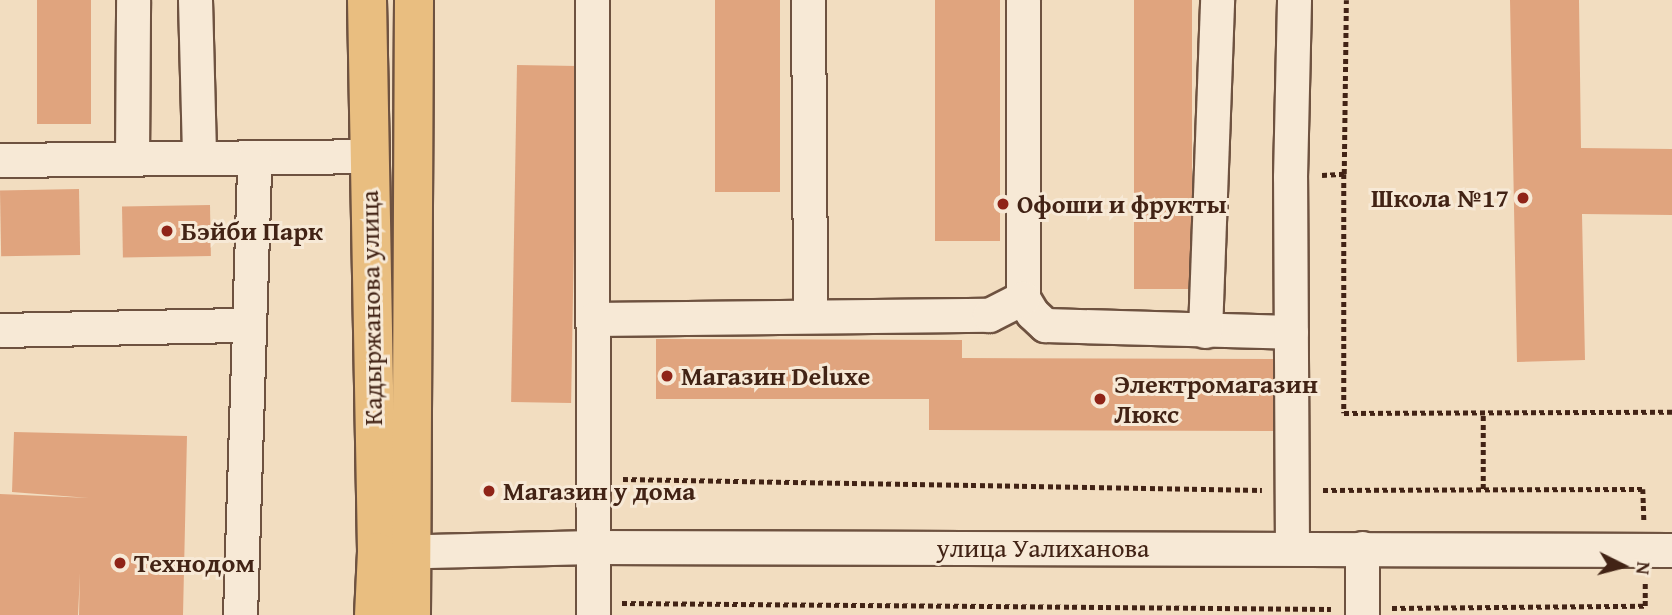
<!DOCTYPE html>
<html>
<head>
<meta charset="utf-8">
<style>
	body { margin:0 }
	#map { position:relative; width:1672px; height:615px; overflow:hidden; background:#f2ddc0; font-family:"Gentium Book Plus",serif }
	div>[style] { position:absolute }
	.building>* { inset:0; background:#e0a47e; transform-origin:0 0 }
	.path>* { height:4.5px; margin-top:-2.25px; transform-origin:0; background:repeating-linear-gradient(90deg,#422315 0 5px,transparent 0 8.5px) }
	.roads { filter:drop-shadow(2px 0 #6e5240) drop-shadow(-2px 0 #6e5240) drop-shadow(0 2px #6e5240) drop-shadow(0 -2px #6e5240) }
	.minor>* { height:33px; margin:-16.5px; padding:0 16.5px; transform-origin:16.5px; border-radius:16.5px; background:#f7e9d6 }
	.major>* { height:38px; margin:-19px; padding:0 19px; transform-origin:19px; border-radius:19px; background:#e9be80 }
	.dots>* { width:19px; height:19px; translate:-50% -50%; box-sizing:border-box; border:4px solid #f7e9d6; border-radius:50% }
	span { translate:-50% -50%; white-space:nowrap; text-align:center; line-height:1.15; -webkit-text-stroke:6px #f7e9d6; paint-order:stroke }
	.poi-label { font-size:26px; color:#422315; font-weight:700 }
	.right { translate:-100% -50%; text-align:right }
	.left { translate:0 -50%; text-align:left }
	.street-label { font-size:26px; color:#422315 }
	.north { position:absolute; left:1588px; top:531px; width:70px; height:70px; -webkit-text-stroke:5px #f7e9d6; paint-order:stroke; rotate:96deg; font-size:19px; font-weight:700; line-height:28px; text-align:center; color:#422315 }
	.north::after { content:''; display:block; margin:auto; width:24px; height:32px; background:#422315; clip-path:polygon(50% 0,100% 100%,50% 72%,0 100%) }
</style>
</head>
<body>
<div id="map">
	<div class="building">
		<i style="left:37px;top:0;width:54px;height:124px"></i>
		<i style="left:715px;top:0;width:65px;height:192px"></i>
		<i style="left:935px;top:0;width:65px;height:241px"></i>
		<i style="left:1134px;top:0;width:58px;height:289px"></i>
		<i style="clip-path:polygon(1510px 0,1579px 0,1581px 148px,1672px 149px,1672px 215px,1582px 214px,1585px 360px,1517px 362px)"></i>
		<i style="left:517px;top:65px;width:60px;height:337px;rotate:1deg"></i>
		<i style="left:79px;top:189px;width:66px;height:79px;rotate:89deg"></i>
		<i style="left:210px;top:205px;width:51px;height:88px;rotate:89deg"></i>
		<i style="clip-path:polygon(656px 339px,962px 340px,962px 358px,1279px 359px,1279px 431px,929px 430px,929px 399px,656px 399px)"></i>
		<i style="clip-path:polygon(14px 432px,187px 436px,183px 615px,79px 615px,80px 573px,78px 615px,0 615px,0 494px,89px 498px,12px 492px)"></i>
	</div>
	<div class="path">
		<i style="left:1344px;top:174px;width:174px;rotate:-89.3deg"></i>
		<i style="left:1322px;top:175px;width:22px;rotate:-3deg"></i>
		<i style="left:1344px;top:174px;width:239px;rotate:90deg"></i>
		<i style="left:1344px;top:413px;width:328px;rotate:-0.2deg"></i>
		<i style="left:623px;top:479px;width:639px;rotate:0.99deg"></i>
		<i style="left:1483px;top:489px;width:76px;rotate:-90deg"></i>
		<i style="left:1323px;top:490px;width:320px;rotate:-0.2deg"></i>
		<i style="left:1643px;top:489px;width:31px;rotate:88deg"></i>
		<i style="left:622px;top:603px;width:709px;rotate:0.48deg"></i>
		<i style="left:1392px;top:608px;width:253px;rotate:-0.5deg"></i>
		<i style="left:1645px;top:606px;width:25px;rotate:-90deg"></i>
	</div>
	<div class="roads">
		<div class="minor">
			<i style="left:195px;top:0;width:158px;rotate:88.5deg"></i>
			<i style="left:592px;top:0;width:615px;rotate:89.91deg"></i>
			<i style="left:808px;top:0;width:316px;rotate:89.6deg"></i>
			<i style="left:1023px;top:0;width:298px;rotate:90deg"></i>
			<i style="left:1023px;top:298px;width:17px;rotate:59deg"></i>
			<i style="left:1032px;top:313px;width:18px;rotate:43deg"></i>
			<i style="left:1045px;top:325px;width:246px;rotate:1.6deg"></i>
			<i style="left:132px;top:158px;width:158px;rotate:-89.6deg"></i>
			<i style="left:0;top:160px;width:367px;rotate:-0.6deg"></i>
			<i style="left:593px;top:319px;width:396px;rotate:-0.6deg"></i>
			<i style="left:989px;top:315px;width:38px;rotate:-27deg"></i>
			<i style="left:0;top:330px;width:249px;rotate:-1.2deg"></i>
			<i style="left:1205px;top:331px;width:331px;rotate:-87.9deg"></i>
			<i style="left:1292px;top:548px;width:371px;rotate:-90.3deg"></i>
			<i style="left:1290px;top:177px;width:177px;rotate:-88.7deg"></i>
			<i style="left:387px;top:552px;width:206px;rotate:-1.4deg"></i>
			<i style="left:593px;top:547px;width:1079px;rotate:0.16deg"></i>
			<i style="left:240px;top:615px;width:458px;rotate:-88.2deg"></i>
			<i style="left:1362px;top:615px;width:67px;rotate:-90deg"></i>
		</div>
		<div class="major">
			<i style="left:367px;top:0;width:552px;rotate:88.96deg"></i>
			<i style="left:377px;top:552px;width:63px;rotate:92.7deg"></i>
			<i style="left:411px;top:615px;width:615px;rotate:-89.72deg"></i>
		</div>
	</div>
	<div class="dots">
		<i style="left:1523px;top:198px;background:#8f2418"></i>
		<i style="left:1003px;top:204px;background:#8f2418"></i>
		<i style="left:167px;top:231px;background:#8f2418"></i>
		<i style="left:667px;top:376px;background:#8f2418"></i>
		<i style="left:1100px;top:399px;background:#8f2418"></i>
		<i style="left:489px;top:491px;background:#8f2418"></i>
		<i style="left:120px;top:563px;background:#8f2418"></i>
	</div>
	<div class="poi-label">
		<span class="right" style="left:1509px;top:198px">Школа №17</span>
		<span class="left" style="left:1017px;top:204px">Офоши и фрукты</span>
		<span class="left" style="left:181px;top:231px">Бэйби Парк</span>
		<span class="left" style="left:681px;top:376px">Магазин Deluxe</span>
		<span class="left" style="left:1114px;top:399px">Электромагазин<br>Люкс</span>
		<span class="left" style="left:503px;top:491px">Магазин у дома</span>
		<span class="left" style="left:134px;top:563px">Технодом</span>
	</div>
	<div class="street-label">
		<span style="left:371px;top:308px;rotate:-91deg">Кадыржанова улица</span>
		<span style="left:1043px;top:548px">улица Уалиханова</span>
	</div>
	<div class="north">N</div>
</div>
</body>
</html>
